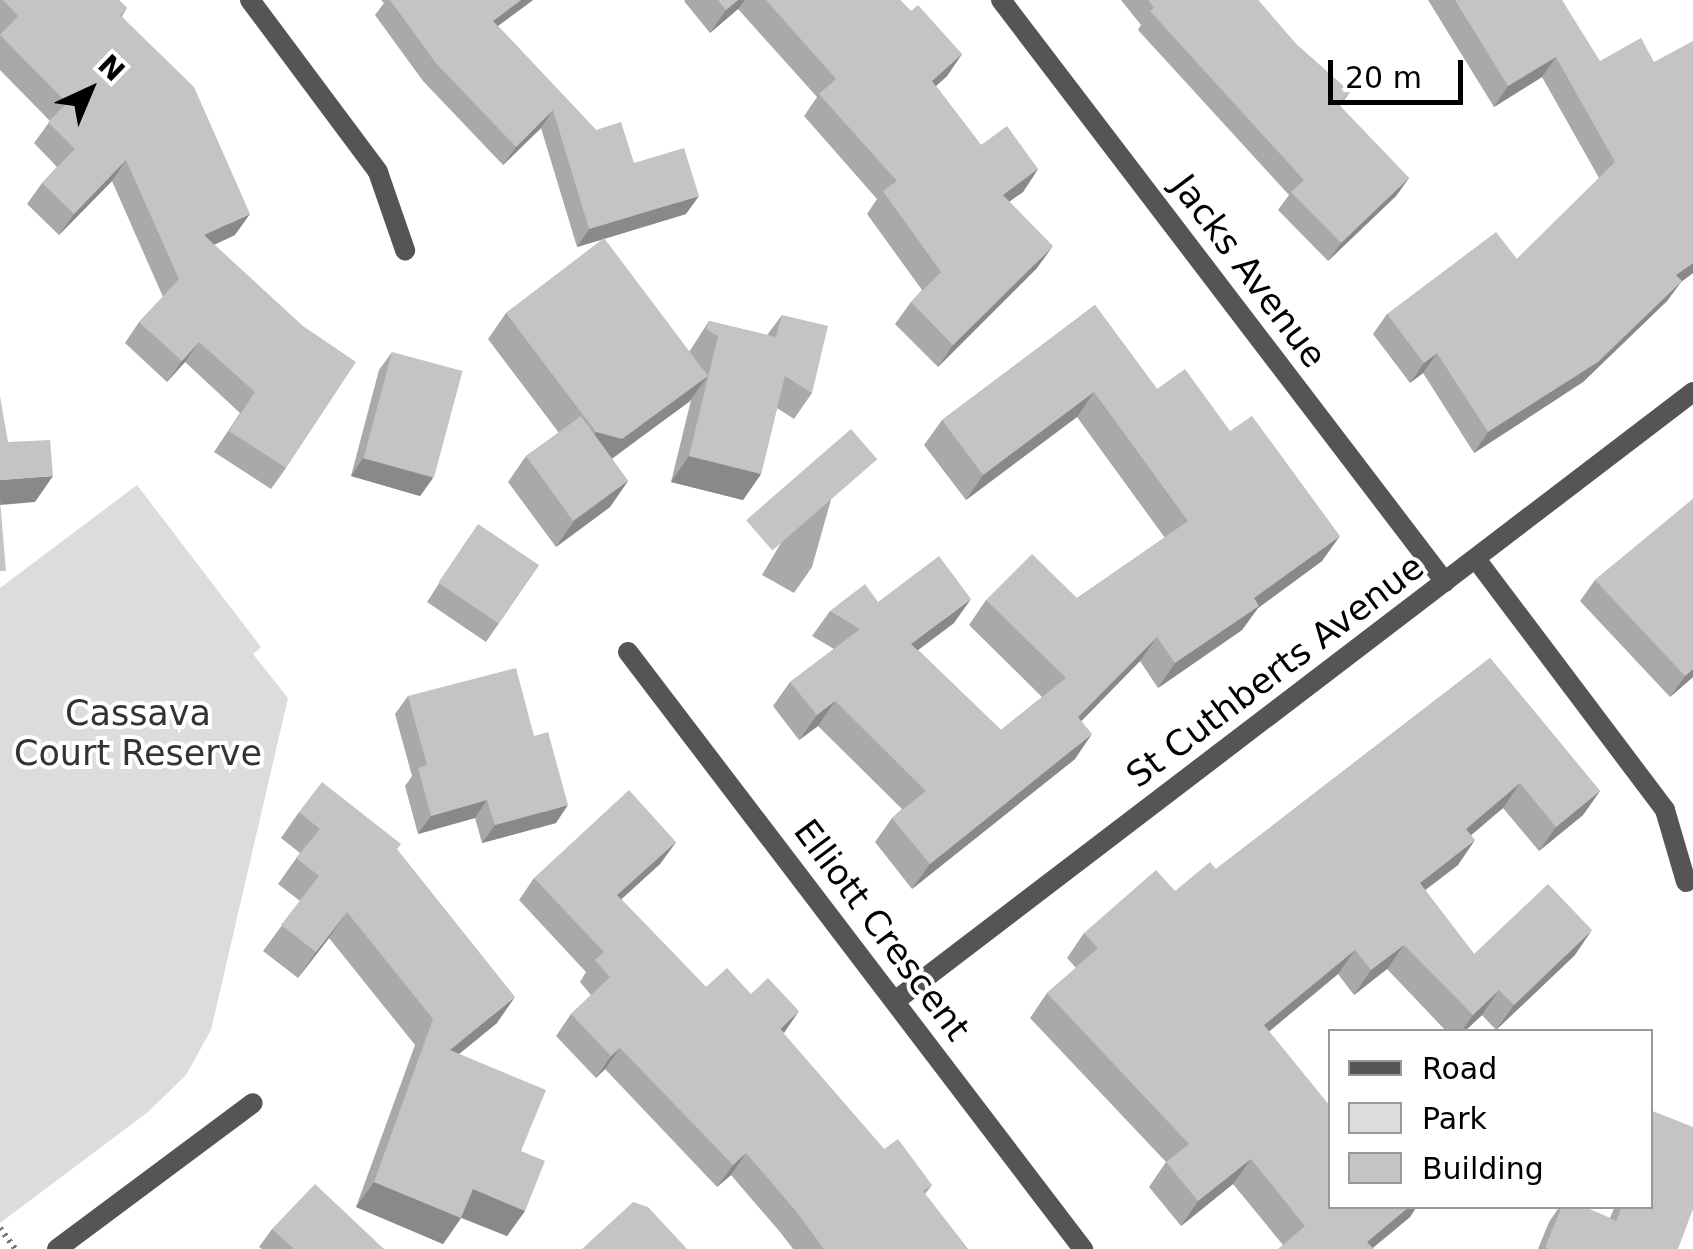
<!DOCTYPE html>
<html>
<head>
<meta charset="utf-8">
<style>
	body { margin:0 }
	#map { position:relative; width:1693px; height:1249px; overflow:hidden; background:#fff; font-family:"DejaVu Sans",sans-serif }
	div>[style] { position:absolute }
	.green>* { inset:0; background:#dcdcdc }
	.path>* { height:6px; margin-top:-3px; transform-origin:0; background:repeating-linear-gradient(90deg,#777 0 2.5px,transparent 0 7.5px) }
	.street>* { height:20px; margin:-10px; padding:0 10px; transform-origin:10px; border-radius:10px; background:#555 }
	.wall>* { inset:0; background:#a9a9a9 }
	.shaded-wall>* { inset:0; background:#898989 }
	.building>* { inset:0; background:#c4c4c4; transform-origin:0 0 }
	span { translate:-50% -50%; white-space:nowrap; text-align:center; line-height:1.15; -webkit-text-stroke:8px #fff; paint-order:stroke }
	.street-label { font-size:35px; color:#000 }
	.park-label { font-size:35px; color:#333 }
	.legend { position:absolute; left:1328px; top:1029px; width:325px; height:180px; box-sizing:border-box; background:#fff; border:2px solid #999; margin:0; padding:12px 18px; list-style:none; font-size:30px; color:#000 }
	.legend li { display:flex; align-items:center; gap:20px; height:50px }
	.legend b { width:50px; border:2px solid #999 }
	.north { position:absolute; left:40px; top:40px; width:100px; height:100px; -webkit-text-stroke:8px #fff; paint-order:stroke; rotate:44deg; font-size:28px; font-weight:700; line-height:40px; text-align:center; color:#000 }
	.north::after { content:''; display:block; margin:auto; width:35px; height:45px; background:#000; clip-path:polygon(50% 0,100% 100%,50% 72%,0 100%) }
	.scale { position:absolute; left:1328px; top:60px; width:135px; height:45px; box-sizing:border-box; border:5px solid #000; border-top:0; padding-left:12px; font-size:30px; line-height:35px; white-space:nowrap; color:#000; -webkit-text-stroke:8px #fff; paint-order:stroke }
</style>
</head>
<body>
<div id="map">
	<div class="green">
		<i style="clip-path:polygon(137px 485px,261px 647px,253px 654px,288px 698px,211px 1030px,186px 1075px,148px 1112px,0 1223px,0 588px)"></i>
	</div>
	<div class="path">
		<i style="left:0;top:1228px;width:26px;rotate:54deg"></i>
	</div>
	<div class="street">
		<i style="left:250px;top:0;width:214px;rotate:53.3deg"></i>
		<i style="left:378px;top:172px;width:83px;rotate:70.9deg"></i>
		<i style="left:1001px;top:0;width:732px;rotate:52.66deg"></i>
		<i style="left:1476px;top:559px;width:314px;rotate:53deg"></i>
		<i style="left:1665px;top:810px;width:75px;rotate:73.7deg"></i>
		<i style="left:628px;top:652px;width:751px;rotate:52.69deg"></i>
		<i style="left:895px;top:1001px;width:1004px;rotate:-37.35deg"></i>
		<i style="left:57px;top:1249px;width:244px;rotate:-36.7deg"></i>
	</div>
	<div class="wall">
		<i style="clip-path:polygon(0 0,119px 0,127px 8px,122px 16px,235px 235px,214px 245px,286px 468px,271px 489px,214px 452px,240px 413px,185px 362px,167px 382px,125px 343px,139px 322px,163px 297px,112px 181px,59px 235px,27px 204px,42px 183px,57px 167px,34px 143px,50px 121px,0 70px)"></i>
		<i style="clip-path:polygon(381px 0,533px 0,498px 26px,596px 130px,634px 163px,686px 214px,604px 239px,689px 352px,709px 321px,767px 335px,782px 315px,812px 393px,794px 419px,777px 408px,761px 474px,743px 500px,671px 482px,691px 400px,612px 459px,628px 481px,610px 507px,556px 547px,508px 482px,526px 456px,559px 433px,488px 339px,506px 313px,604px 239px,577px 247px,541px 128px,503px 165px,423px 81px,375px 15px,384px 3px)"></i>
		<i style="clip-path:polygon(685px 0,900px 0,911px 11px,962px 54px,947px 76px,936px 86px,981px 145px,1038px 169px,1023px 192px,1009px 201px,1037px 268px,938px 367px,895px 324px,911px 302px,922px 290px,867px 214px,877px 199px,804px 116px,817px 97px,738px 9px,710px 33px,684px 1px)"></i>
		<i style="clip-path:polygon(1121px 0,1258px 0,1296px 44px,1350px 92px,1340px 106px,1409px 178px,1396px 196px,1328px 261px,1278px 210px,1289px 195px,1138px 30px,1141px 25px)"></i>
		<i style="clip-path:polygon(1428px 0,1562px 0,1693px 273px,1681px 282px,1667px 301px,1583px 382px,1474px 453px,1423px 373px,1410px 383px,1373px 334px,1387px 314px,1517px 259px,1599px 178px,1542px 77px,1494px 107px)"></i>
		<i style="clip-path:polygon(1095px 305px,1157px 389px,1322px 561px,1258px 608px,1242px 630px,1158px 688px,1140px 661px,1081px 721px,1075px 759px,912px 889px,875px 842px,892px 818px,902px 809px,818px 726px,799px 740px,773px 706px,790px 682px,834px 649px,812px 636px,830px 611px,878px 602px,954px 623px,918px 650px,1001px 730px,1042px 697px,969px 625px,986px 600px,1077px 598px,1165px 538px,1077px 417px,966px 500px,924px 445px,942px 420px)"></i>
		<i style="clip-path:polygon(392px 352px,433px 478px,420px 496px,351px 476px,379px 370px)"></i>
		<i style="clip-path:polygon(851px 429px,812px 567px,794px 593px,762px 575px,833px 455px)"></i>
		<i style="clip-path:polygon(1693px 499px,1693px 677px,1670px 697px,1580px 601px,1595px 580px)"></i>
		<i style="clip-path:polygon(466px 542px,539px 565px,486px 642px,427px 602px)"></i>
		<i style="clip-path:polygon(1490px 658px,1600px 791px,1583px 815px,1539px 851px,1503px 808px,1471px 835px,1458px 865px,1425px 890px,1474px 954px,1575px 955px,1496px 1030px,1482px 1015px,1464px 1032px,1447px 1032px,1387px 969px,1354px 995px,1338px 974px,1269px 1031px,1330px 1206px,1417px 1206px,1410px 1217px,1373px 1248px,1283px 1245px,1233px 1184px,1181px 1226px,1149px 1187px,1166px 1162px,1030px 1018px,1047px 993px,1076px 968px,1067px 958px,1084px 933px,1175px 891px,1216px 869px)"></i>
		<i style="clip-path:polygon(408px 696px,556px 823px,482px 843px,475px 818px,418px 834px,405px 786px,412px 776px,395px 714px)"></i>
		<i style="clip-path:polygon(299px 812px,397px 849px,497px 1023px,459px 1054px,521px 1151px,525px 1211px,507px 1236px,461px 1218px,443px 1244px,356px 1207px,415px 1045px,329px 938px,298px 978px,263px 951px,300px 901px,278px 884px,300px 853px,281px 838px)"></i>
		<i style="clip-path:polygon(676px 842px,660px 864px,621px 899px,706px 987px,783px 1033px,884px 1149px,932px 1185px,925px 1194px,968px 1249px,793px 1249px,780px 1232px,731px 1175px,717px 1187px,605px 1069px,596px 1078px,556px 1036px,571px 1014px,591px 995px,580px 982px,586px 972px,519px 900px,534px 878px)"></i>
		<i style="clip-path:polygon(1560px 1206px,1582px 1206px,1610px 1218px,1615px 1206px,1650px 1206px,1678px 1249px,1538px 1249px,1549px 1222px)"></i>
		<i style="clip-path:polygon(272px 1229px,384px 1249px,262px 1249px,259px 1247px)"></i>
	</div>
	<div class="shaded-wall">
		<i style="clip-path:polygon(521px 0,533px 0,480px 39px,493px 21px)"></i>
		<i style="clip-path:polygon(738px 0,745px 0,738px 9px,710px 33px,726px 10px)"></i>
		<i style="clip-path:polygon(962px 54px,947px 76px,916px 104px,932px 81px)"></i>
		<i style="clip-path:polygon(1556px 57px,1542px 77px,1494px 107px,1508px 86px)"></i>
		<i style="clip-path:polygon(553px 110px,541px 128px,503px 165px,516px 147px)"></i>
		<i style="clip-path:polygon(126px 160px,112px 181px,59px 235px,74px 214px)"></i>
		<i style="clip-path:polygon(1038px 169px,1023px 192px,987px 218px,1003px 195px)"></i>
		<i style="clip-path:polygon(1409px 178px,1396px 196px,1328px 261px,1341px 243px)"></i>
		<i style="clip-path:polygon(699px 196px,686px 214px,577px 247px,589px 229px)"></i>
		<i style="clip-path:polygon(250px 214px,235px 235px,189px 256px,204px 235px)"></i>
		<i style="clip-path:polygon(1053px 246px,1037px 268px,938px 367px,953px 345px)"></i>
		<i style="clip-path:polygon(1693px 263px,1693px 273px,1681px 282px,1667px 301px,1583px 382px,1474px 453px,1488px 432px,1676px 275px)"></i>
		<i style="clip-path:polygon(199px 342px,185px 362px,167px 382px,182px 361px)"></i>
		<i style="clip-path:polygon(1437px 353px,1423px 373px,1410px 383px,1424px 363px)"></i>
		<i style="clip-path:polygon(708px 376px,689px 402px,604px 464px,578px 458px,596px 432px)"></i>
		<i style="clip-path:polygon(1094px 392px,1077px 417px,966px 500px,983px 475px)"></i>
		<i style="clip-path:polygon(689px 456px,761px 474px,743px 500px,671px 482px)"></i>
		<i style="clip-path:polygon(363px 458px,433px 478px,420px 496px,351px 476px)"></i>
		<i style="clip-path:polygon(53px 476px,35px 502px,0 505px,0 480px)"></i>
		<i style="clip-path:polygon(628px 481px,610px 507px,556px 547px,574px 521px)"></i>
		<i style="clip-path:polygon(1340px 536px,1322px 561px,1258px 608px,1242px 630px,1158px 688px,1175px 663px,1254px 598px)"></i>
		<i style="clip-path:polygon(971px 599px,954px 623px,894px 668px,911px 644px)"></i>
		<i style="clip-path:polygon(1157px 637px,1140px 661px,1061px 742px,1078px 717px)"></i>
		<i style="clip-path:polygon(1693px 669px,1693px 677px,1670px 697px,1685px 676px)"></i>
		<i style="clip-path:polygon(835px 701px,818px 726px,799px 740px,817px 715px)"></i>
		<i style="clip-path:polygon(1092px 734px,1075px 759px,912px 889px,930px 864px)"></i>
		<i style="clip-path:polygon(1520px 783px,1503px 808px,1449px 854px,1466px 829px)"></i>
		<i style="clip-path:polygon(1600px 791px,1583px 815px,1539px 851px,1556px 827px)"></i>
		<i style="clip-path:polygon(487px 800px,475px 818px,418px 834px,431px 816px)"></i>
		<i style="clip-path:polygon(568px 805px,556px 823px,482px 843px,495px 825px)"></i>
		<i style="clip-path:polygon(1475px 840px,1458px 865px,1403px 907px,1420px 883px)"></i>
		<i style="clip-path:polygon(676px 842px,660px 864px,602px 917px,617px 895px)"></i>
		<i style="clip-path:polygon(347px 912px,329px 938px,298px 978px,316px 952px)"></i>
		<i style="clip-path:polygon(1592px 930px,1575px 955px,1496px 1030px,1514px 1005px)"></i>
		<i style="clip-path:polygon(1404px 945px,1387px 969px,1354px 995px,1371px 970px)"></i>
		<i style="clip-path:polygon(1355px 950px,1338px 974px,1247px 1050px,1264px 1025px)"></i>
		<i style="clip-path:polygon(1499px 990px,1482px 1015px,1464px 1032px,1461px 1032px,1473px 1015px)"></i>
		<i style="clip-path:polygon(515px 997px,497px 1023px,432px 1076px,450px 1050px)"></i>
		<i style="clip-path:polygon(799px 1011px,784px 1033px,780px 1029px)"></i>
		<i style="clip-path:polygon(620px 1048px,605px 1069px,596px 1078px,611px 1056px)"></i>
		<i style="clip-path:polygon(746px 1153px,731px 1175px,717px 1187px,733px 1165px)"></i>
		<i style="clip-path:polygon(1251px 1159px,1233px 1184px,1181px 1226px,1198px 1201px)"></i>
		<i style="clip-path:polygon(374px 1182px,461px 1218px,443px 1244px,356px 1207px)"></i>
		<i style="clip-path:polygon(473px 1189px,525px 1211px,507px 1236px,455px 1215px)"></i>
		<i style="clip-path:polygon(1410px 1206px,1417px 1206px,1410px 1217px,1371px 1249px,1367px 1242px)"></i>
	</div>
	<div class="building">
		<i style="clip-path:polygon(3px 0,119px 0,127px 8px,120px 15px,194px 87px,250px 214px,204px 235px,303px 326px,356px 362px,286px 468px,229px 431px,255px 392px,199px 342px,182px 361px,139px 322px,179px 279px,126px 160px,74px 214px,42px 183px,75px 149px,48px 122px,67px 103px,0 35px,18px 16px)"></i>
		<i style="clip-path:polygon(390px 0,521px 0,493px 21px,596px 130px,621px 122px,634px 163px,684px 148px,699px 196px,589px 229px,553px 110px,516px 147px,435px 62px)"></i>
		<i style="clip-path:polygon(718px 0,738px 0,726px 10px)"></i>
		<i style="clip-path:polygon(766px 0,900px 0,911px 11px,918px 5px,962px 54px,932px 81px,981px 145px,1007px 126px,1038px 169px,1003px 195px,1053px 246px,953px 345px,911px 302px,941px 272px,883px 191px,897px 181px,819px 94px,836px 79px)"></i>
		<i style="clip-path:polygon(1148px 0,1258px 0,1296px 44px,1350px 92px,1338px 104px,1409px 178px,1341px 243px,1291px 192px,1304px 180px,1150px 11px,1154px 8px)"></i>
		<i style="clip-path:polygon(1455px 0,1562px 0,1600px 61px,1641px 38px,1654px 62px,1693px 41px,1693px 263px,1676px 275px,1682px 281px,1598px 362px,1488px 432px,1437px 353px,1424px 363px,1387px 314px,1496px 232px,1517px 259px,1615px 162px,1556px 57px,1508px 86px)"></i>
		<i style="clip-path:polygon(604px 238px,708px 376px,622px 439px,596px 432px,506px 313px)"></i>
		<i style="clip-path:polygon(1095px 305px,1157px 389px,1185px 369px,1230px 431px,1252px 416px,1340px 536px,1254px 598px,1259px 606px,1175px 663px,1157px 637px,1078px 717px,1092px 734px,930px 864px,892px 818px,926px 791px,835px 701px,817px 715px,790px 682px,860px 629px,830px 611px,865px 584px,878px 602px,939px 556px,971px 599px,911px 644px,1001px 730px,1066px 678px,986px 600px,1032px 554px,1077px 598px,1188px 521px,1094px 392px,983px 475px,942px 420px)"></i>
		<i style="clip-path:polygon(782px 315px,828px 326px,812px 393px,785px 376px,761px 474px,689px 456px,718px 336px,706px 329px,709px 321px,776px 337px)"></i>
		<i style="left:392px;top:352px;width:73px;height:110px;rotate:15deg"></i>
		<i style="clip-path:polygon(0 396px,8px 442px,50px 440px,53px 476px,0 480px)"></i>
		<i style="left:581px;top:416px;width:80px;height:68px;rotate:54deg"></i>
		<i style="left:851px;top:429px;width:40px;height:139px;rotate:49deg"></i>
		<i style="clip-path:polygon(1693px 499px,1693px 669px,1685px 676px,1595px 580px)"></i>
		<i style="clip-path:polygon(0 500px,6px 571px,0 571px)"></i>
		<i style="left:478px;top:524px;width:73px;height:71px;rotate:34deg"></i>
		<i style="clip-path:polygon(1490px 658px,1600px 791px,1556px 827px,1520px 783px,1466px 829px,1475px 840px,1420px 883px,1474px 954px,1548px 884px,1592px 930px,1514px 1005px,1499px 990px,1473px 1015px,1404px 945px,1371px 970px,1355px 950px,1264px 1025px,1330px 1106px,1330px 1206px,1410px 1206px,1367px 1242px,1374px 1249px,1278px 1249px,1305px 1226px,1251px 1159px,1198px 1201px,1166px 1162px,1189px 1144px,1047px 993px,1098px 948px,1084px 933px,1156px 870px,1175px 891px,1210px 862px,1216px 869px)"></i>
		<i style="clip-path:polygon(516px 668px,534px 736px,548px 732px,568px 805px,495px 825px,487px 800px,431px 816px,418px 768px,427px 765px,408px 696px)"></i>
		<i style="clip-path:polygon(322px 782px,401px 844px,397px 849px,515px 997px,450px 1050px,546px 1090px,521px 1151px,545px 1161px,525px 1211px,473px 1189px,461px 1218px,374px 1182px,433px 1019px,347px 912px,316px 952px,281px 925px,319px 876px,296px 858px,320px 829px,299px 812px)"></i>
		<i style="clip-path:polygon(629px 790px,676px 842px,617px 895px,706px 987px,727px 968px,751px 994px,768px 978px,799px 1011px,780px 1029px,884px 1149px,898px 1139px,932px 1185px,923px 1191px,968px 1249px,824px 1249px,795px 1210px,746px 1153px,733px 1165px,620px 1048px,611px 1056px,571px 1014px,610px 977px,595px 960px,604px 952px,534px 878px)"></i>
		<i style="clip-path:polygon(1650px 1110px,1693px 1127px,1693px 1209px,1678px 1249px,1549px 1249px,1545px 1247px,1562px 1206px,1582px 1206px,1616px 1221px,1622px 1206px,1650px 1206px)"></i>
		<i style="clip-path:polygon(315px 1184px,384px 1249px,294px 1249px,272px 1229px)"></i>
		<i style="clip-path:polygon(633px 1202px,648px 1207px,687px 1249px,582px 1249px)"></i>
	</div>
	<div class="street-label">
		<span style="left:1249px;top:271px;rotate:53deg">Jacks Avenue</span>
		<span style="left:1275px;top:671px;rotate:-37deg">St Cuthberts Avenue</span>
		<span style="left:882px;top:930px;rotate:53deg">Elliott Crescent</span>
	</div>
	<div class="park-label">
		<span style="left:138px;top:733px">Cassava<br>Court Reserve</span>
	</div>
	<ul class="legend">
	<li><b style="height:12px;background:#555"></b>Road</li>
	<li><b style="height:28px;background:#dcdcdc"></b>Park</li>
	<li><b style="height:28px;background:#c4c4c4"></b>Building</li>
	</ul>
	<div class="north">N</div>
	<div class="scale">20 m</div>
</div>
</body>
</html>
